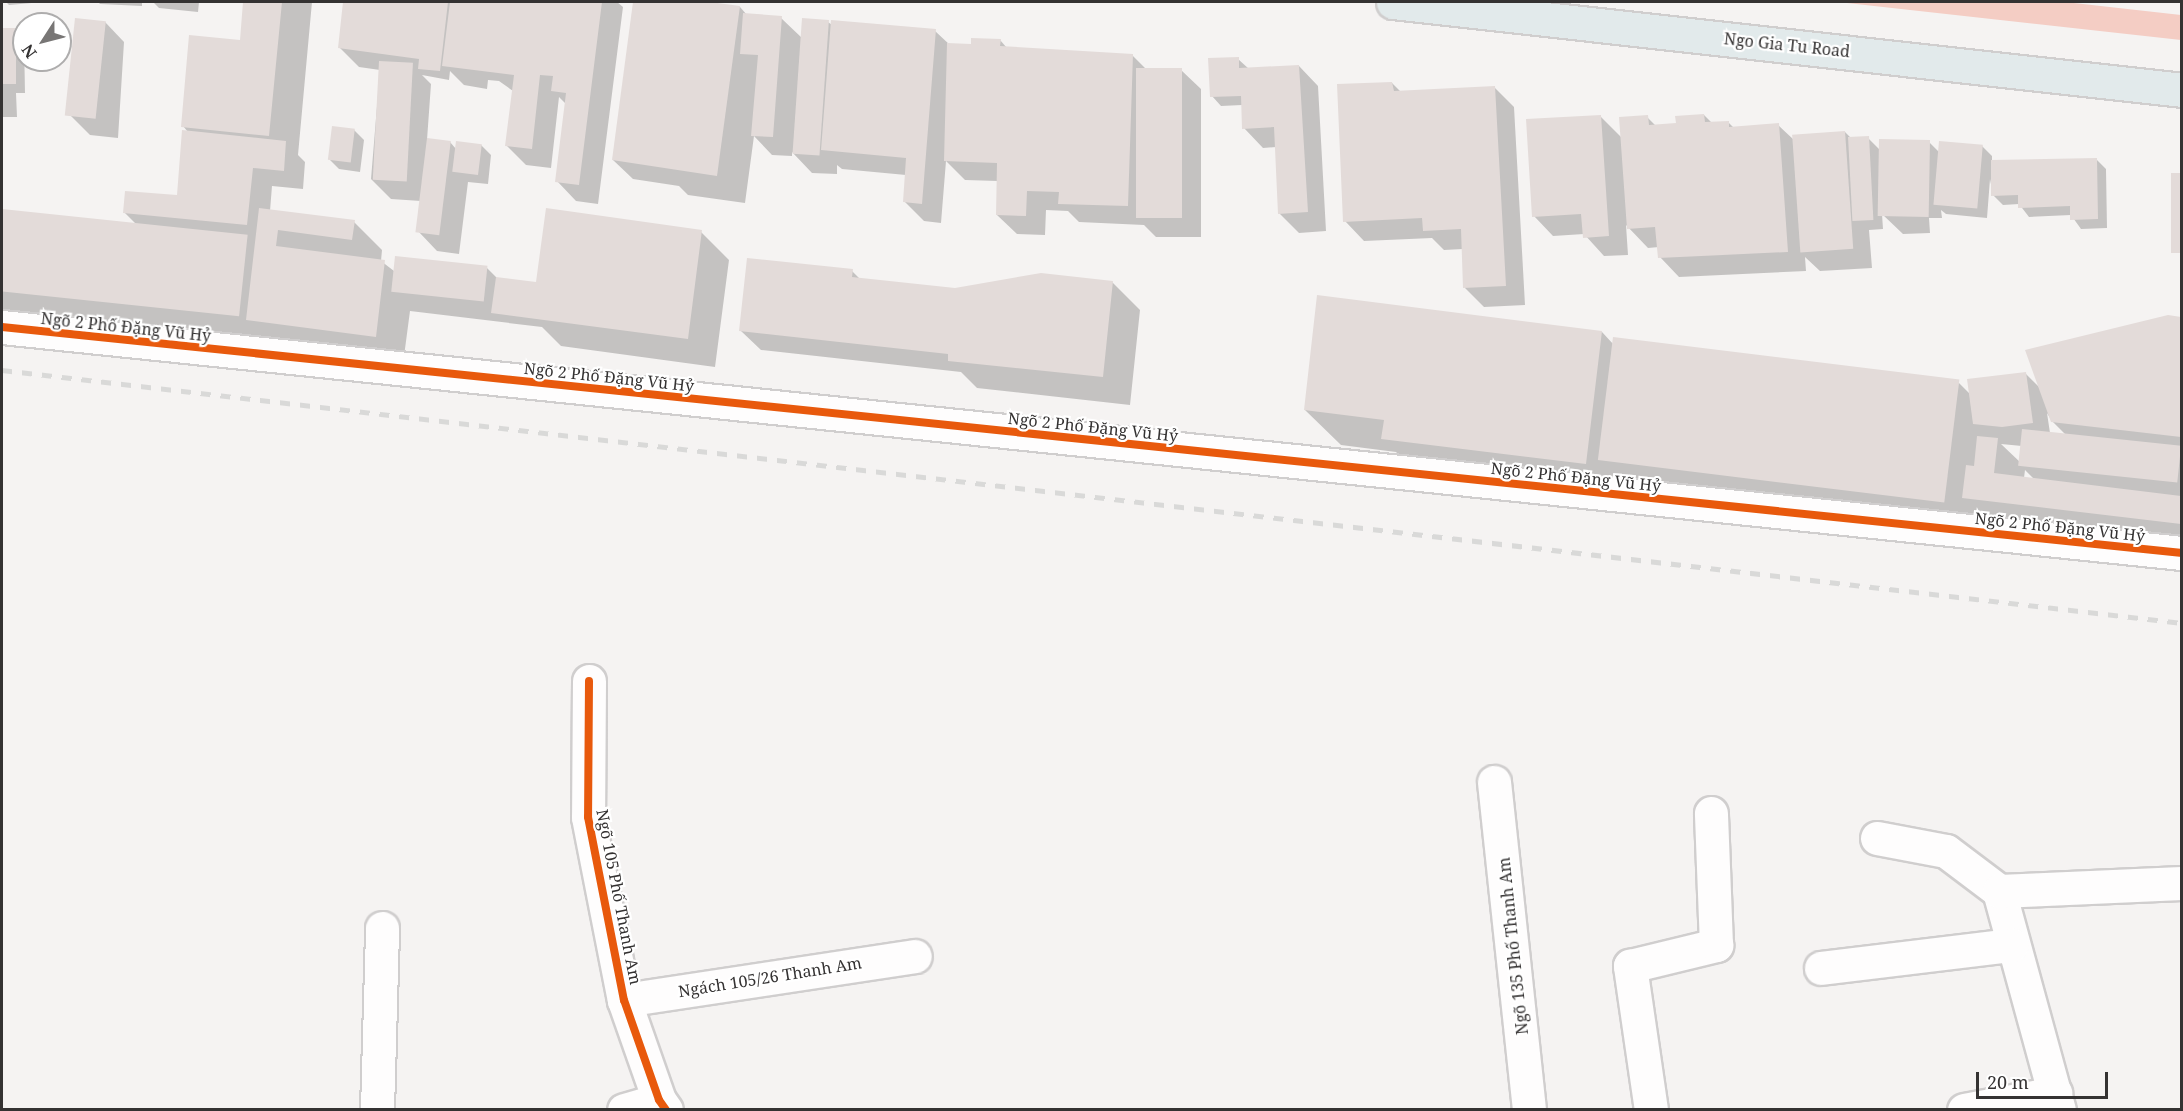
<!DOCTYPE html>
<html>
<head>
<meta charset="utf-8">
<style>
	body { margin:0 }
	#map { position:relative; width:2183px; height:1111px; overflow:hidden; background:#f5f3f2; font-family:"Noto Serif",serif }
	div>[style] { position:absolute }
	.green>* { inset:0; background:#f4cdc4 }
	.shadow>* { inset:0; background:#0003; transform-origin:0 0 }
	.building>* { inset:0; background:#e3dbd9; transform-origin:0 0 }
	.roads { filter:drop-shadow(2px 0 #d0cece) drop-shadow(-2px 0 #d0cece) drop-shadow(0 2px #d0cece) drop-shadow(0 -2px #d0cece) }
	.minor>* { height:33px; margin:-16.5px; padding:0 16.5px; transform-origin:16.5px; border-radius:16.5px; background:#fefdfd }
	.primary>* { height:33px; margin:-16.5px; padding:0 16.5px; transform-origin:16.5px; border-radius:16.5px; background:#e2eaeb }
	.rail>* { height:4.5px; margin-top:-2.25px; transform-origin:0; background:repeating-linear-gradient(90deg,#d9d9d8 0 10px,transparent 0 20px) }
	.cycleway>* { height:8px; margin:-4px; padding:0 4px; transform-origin:4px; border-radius:4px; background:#e8590c }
	span { translate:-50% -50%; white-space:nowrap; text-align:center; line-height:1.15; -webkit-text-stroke:4.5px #fff; paint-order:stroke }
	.street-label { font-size:16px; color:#343232 }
	.frame { position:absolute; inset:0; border:3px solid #343232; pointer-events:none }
	.north { position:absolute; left:12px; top:12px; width:60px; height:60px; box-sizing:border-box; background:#fff; border:2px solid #aeadad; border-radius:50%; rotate:234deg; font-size:16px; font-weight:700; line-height:24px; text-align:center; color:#343232 }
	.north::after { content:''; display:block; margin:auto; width:21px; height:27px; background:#787675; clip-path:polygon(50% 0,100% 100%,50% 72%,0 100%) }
	.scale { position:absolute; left:1976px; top:1072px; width:132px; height:27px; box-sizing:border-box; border:3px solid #343232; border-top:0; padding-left:8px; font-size:18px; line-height:21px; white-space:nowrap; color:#343232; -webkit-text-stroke:4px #fff; paint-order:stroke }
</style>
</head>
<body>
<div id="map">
	<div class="green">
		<i style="clip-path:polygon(1838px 2px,2065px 2px,2181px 15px,2181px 40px)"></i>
	</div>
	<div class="shadow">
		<i style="clip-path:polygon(6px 2px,43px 2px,9px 5px)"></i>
		<i style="clip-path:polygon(98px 2px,142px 2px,142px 6px,100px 4px)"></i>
		<i style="clip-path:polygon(153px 2px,199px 2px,198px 12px,159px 8px)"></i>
		<i style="clip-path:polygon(245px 2px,312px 2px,298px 155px,305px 162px,303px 189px,272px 186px,270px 211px,354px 222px,382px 250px,381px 261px,394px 271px,486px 267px,498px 279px,537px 283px,701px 232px,729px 260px,715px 367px,561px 346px,542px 327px,410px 311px,403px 364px,2px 315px,2px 210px,137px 225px,124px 212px,178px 197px,188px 132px,183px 126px,241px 41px)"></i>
		<i style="clip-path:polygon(345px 2px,617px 2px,623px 7px,598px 204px,576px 201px,557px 181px,566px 104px,559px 97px,551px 168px,526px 165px,506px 145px,513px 91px,499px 81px,488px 80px,487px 89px,464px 85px,450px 71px,449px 80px,422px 75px,431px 84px,427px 140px,450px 142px,456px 149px,481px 145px,491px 155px,488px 184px,468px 182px,459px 254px,437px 251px,418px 231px,421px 201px,391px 199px,371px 179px,380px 70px,359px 67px,339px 47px)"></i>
		<i style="clip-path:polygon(635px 2px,699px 2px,740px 7px,747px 15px,781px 18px,802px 38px,828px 22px,832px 25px,935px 31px,950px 45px,973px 46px,1000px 40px,1007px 48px,1132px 55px,1146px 69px,1181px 70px,1201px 89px,1201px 237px,1156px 237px,1144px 225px,1079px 222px,1068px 211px,1046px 210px,1045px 235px,1017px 234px,997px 215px,998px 181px,965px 180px,946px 161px,941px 223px,924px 221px,904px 201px,906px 175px,842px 169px,837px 165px,837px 174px,812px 173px,792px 152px,792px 156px,772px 155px,754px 136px,745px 203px,688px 195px,679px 186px,633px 179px,613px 160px)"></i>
		<i style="clip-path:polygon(105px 22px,124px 42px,118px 138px,90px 135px,71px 116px)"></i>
		<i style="clip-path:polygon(2px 30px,15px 30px,24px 39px,25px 93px,16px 93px,17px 117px,2px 117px)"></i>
		<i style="clip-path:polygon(1238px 59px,1249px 69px,1299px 66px,1318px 86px,1326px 231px,1299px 233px,1279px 213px,1276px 147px,1263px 148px,1244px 128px,1242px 105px,1221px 106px,1212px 96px)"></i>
		<i style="clip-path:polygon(1392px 83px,1401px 92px,1494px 87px,1514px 107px,1525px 305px,1484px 307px,1465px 288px,1463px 249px,1444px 250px,1432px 238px,1364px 241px,1345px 221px)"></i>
		<i style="clip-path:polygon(1704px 115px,1712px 123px,1728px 122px,1734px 128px,1778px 125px,1794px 140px,1845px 132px,1851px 138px,1868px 138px,1880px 150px,1929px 142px,1940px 153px,1982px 146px,1992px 156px,1992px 162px,2096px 159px,2106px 169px,2107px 228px,2081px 229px,2071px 215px,2029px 217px,2019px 204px,2003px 205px,1993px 195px,1990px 179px,1987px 218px,1946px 214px,1941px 210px,1942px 218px,1929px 218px,1930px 233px,1903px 234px,1882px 214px,1883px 229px,1869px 230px,1872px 268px,1820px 271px,1805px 257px,1806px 271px,1679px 277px,1660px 257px,1659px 247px,1648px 248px,1626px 225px,1628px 255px,1604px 256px,1584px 234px,1553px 236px,1534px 216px,1600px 116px,1622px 138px,1647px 117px,1656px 126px,1678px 125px)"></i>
		<i style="clip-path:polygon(354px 130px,364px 140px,360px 172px,339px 169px,330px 160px)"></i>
		<i style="left:2172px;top:174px;width:10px;height:78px"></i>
		<i style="clip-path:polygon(852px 271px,861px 280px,956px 290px,1112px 282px,1140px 310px,1130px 405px,977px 388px,961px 372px,761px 350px,741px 331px)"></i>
		<i style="clip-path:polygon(evenodd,2168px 317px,2182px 318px,2182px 548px,1992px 526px,1981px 515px,1978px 538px,1418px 474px,1396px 452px,1341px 445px,1305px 410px,1602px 332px,1614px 345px,1958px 382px,1971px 395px,2025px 373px,2040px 388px,2168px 317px,2047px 413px,2052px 421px,2066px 435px,2050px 433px,2047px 413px,2168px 317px,2001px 444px,2022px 446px,2021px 463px,2001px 444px,2168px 317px,2025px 470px,2034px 479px,2024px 478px,2025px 470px)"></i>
	</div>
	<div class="building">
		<i style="clip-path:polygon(243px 2px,282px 2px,269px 136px,181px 127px,189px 35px,240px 40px)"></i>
		<i style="clip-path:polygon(343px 2px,448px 2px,440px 71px,418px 69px,419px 59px,338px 48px)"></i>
		<i style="clip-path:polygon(450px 2px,602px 2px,579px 185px,555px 182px,566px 93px,551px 91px,553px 76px,540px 75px,532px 149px,505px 146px,514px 75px,442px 66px)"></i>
		<i style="clip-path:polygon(633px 2px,710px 2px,740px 6px,717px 176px,612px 160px)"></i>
		<i style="clip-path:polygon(743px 13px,782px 16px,773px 137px,751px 136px,758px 55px,740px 54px)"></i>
		<i style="left:75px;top:18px;width:31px;height:98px;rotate:6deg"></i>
		<i style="left:802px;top:18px;width:27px;height:136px;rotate:4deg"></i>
		<i style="clip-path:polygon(831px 20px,936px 29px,922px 204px,903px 202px,906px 158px,821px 150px)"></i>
		<i style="left:2px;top:28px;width:14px;height:56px"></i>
		<i style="clip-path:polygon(971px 38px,1001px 39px,1000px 46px,1133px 54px,1128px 206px,1058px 204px,1059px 192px,1027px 191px,1026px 216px,996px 215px,997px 163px,944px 161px,947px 43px,971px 44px)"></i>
		<i style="clip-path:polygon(1239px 57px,1239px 68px,1299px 65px,1308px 212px,1278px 214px,1274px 127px,1242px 129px,1241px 96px,1210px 97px,1208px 58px)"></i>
		<i style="left:379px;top:61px;width:34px;height:119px;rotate:3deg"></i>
		<i style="left:1136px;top:68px;width:46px;height:150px"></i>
		<i style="clip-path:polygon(1392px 82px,1394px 91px,1495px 86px,1506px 286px,1463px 288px,1461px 229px,1423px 231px,1422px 218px,1343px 222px,1337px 84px)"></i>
		<i style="clip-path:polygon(1704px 114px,1705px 122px,1729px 121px,1729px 127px,1779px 123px,1788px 252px,1658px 258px,1655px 227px,1627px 229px,1619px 117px,1648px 115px,1649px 125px,1676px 123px,1675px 116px)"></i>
		<i style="clip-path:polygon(1601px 115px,1609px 236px,1583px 238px,1581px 214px,1532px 217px,1526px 119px)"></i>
		<i style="left:332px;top:126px;width:23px;height:34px;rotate:7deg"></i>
		<i style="clip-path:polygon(182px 130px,286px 141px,284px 171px,253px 168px,247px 225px,123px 213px,125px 191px,177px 195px)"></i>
		<i style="left:1845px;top:131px;width:118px;height:53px;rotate:86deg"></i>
		<i style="left:1869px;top:136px;width:84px;height:21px;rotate:87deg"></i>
		<i style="left:427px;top:138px;width:24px;height:95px;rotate:7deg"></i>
		<i style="left:1879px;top:139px;width:51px;height:77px;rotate:1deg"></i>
		<i style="left:456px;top:141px;width:26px;height:31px;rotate:7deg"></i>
		<i style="left:1939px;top:141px;width:44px;height:64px;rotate:5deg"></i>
		<i style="clip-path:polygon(2097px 158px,2098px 219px,2070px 220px,2070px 206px,2018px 208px,2018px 195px,1991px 196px,1991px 160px)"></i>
		<i style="left:2171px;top:173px;width:10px;height:80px"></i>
		<i style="clip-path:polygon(259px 208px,355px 220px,352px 240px,278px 230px,276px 246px,385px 260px,376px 337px,246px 320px)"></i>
		<i style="clip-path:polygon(546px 208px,702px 230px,688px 339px,491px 313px,496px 277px,536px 282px)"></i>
		<i style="left:2px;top:209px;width:247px;height:82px;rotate:6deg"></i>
		<i style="left:395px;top:256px;width:93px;height:36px;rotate:6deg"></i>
		<i style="clip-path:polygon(747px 258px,853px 269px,852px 277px,955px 288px,1041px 273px,1113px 281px,1103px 377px,948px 361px,948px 354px,739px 331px)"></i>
		<i style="clip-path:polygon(1317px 295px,1602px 331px,1586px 464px,1381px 439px,1384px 420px,1304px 410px)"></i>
		<i style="clip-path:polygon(2168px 315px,2181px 317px,2181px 437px,2051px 422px,2025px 350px)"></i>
		<i style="left:1613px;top:337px;width:349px;height:124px;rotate:7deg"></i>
		<i style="clip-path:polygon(2026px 372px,2033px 423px,2002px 427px,1973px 424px,1967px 379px)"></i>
		<i style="left:2022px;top:429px;width:160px;height:37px;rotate:6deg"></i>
		<i style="clip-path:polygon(1977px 436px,1998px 438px,1994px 473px,2181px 496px,2181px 524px,1962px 498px,1966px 465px,1974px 466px)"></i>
	</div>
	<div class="roads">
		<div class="minor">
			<i style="left:2px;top:327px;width:2192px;rotate:5.92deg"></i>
			<i style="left:589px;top:681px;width:136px;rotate:90.4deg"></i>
			<i style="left:588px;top:817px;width:187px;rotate:78.9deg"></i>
			<i style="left:624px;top:1000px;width:106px;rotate:70.7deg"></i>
			<i style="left:659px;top:1100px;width:12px;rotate:55deg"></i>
			<i style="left:1494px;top:782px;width:330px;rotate:83.9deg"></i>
			<i style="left:1877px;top:838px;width:70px;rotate:10.7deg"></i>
			<i style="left:1946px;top:851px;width:66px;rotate:37deg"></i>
			<i style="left:1999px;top:891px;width:227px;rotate:74.7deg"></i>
			<i style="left:1999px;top:891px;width:183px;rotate:-2.5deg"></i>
			<i style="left:1821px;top:968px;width:192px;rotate:-6.9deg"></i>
			<i style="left:624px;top:1000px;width:294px;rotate:-8.6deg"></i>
			<i style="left:377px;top:1110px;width:182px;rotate:-88.4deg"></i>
			<i style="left:624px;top:1110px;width:36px;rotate:-16deg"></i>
			<i style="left:1651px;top:1110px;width:146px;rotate:-98.3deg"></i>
			<i style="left:1630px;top:966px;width:89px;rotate:-13.7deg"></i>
			<i style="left:1716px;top:945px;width:132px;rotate:-92.2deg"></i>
			<i style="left:1964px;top:1110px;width:93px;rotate:-10.6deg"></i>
		</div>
		<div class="primary">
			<i style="left:1393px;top:2px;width:794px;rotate:6.36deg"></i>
		</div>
	</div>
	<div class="rail">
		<i style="left:2px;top:370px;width:2195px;rotate:6.62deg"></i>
	</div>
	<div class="cycleway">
		<i style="left:2px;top:327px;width:2192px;rotate:5.92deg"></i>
		<i style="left:589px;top:681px;width:136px;rotate:90.4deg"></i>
		<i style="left:588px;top:817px;width:187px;rotate:78.9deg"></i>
		<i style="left:624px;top:1000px;width:106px;rotate:70.7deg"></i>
		<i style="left:659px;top:1100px;width:12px;rotate:55deg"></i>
	</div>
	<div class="street-label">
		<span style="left:1787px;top:45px;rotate:6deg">Ngo Gia Tu Road</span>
		<span style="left:126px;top:327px;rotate:6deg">Ngõ 2 Phố Đặng Vũ Hỷ</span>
		<span style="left:609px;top:377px;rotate:6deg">Ngõ 2 Phố Đặng Vũ Hỷ</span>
		<span style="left:1093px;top:427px;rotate:6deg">Ngõ 2 Phố Đặng Vũ Hỷ</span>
		<span style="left:1576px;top:477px;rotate:6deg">Ngõ 2 Phố Đặng Vũ Hỷ</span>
		<span style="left:2060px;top:527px;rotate:6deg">Ngõ 2 Phố Đặng Vũ Hỷ</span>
		<span style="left:619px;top:897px;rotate:79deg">Ngõ 105 Phố Thanh Am</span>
		<span style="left:1513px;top:946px;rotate:-96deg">Ngõ 135 Phố Thanh Am</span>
		<span style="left:770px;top:977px;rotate:-9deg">Ngách 105/26 Thanh Am</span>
	</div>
	<div class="frame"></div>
	<div class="north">N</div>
	<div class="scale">20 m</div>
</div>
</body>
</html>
